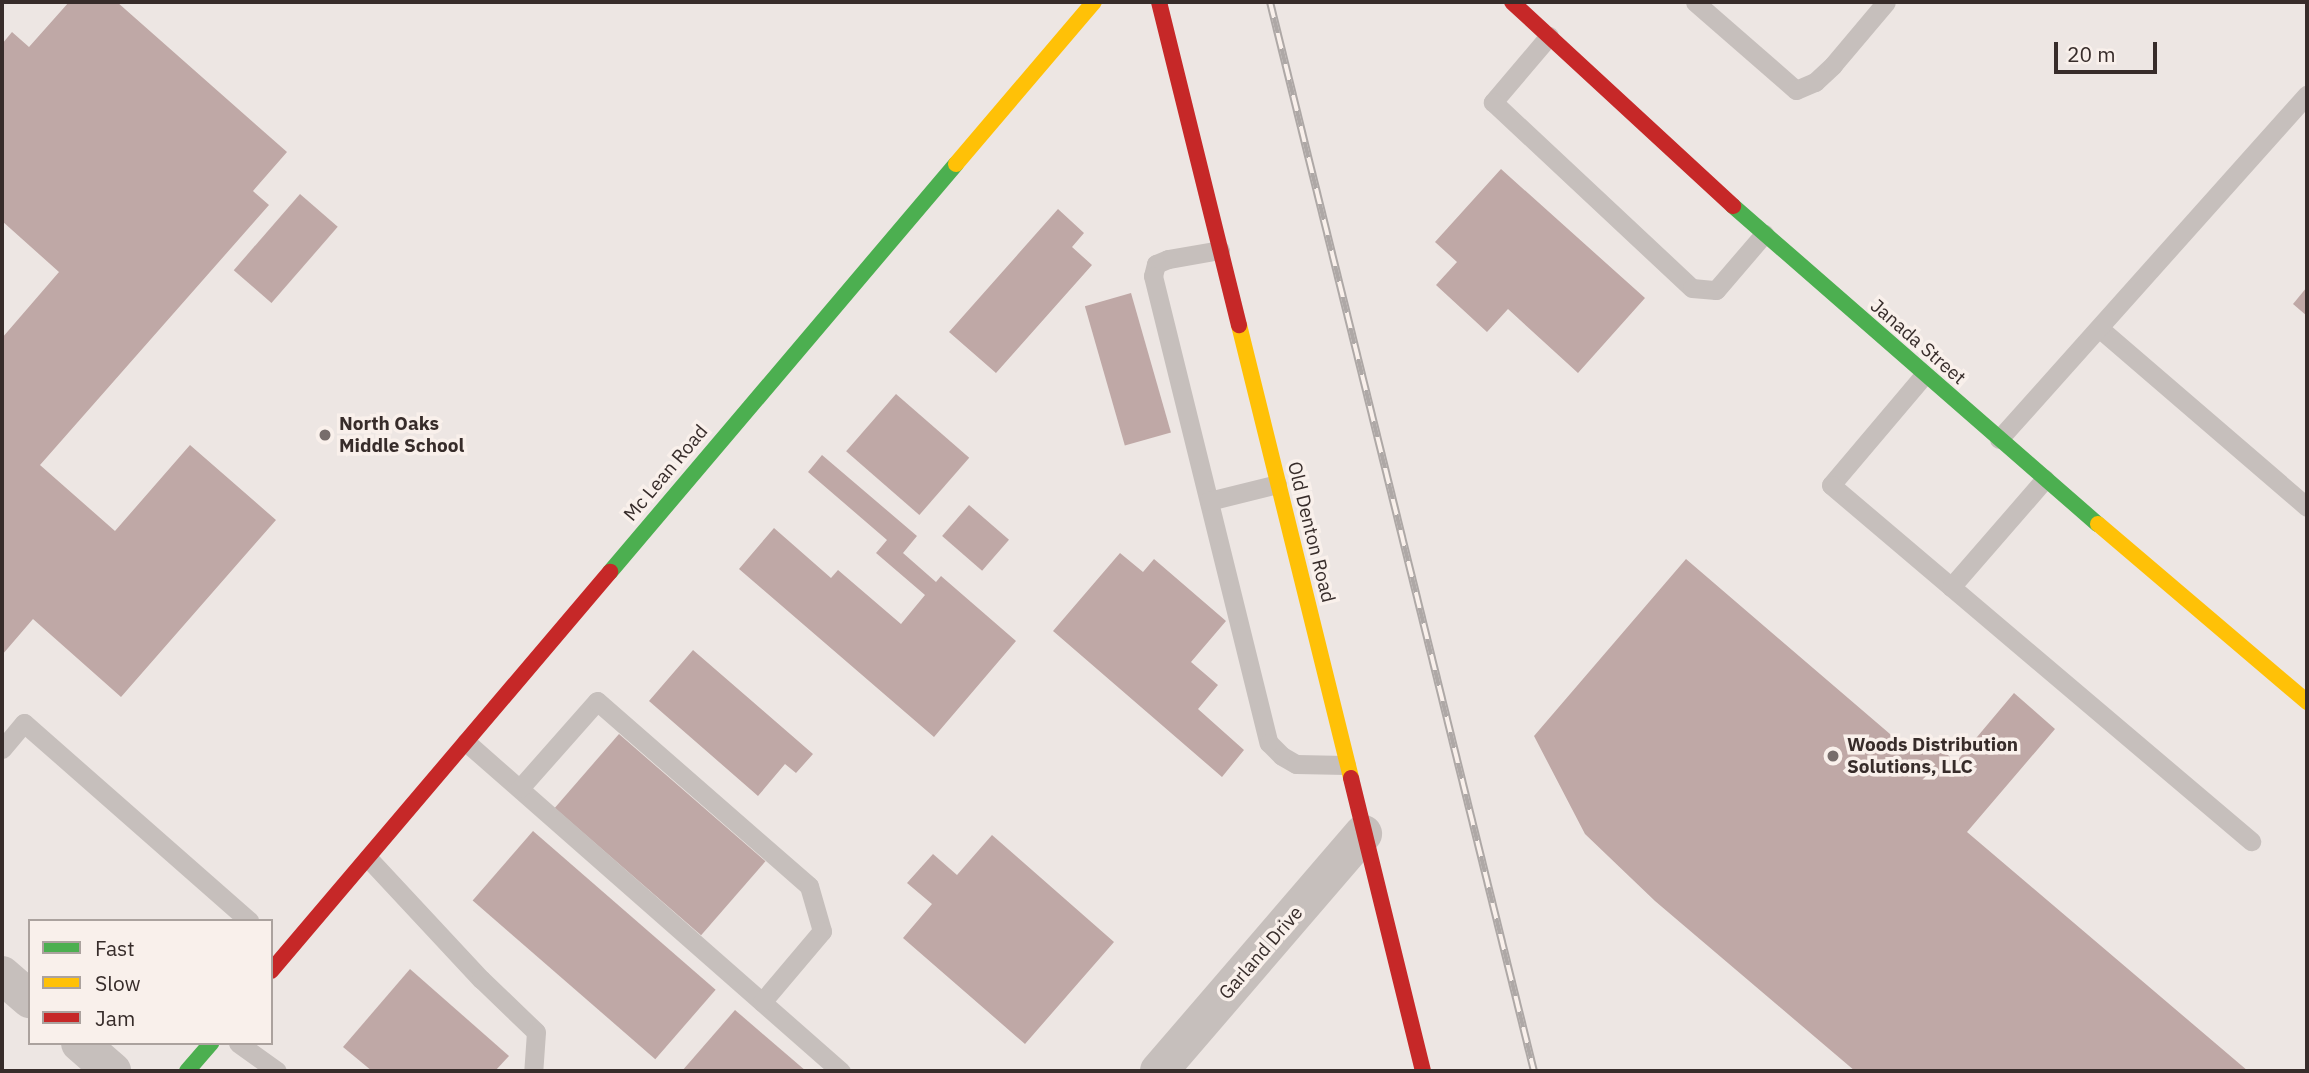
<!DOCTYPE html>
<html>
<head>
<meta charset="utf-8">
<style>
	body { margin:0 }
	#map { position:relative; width:2309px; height:1073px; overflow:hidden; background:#ede6e3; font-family:"IBM Plex Sans",sans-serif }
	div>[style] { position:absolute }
	.building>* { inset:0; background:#bfa8a6; transform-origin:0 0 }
	.lane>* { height:19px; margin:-9.5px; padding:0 9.5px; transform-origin:9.5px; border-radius:9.5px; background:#c6bfbc }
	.street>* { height:38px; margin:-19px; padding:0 19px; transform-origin:19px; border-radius:19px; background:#c6bfbc }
	.fast>* { height:16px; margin:-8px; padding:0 8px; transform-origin:8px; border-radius:8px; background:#4caf50 }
	.slow>* { height:16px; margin:-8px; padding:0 8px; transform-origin:8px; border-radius:8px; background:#ffc107 }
	.jam>* { height:16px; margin:-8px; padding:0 8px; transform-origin:8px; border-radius:8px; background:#c62828 }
	.rail>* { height:8px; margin-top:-4px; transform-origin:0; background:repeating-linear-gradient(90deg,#f9f0eb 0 16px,#aea8a6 0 32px); box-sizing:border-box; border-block:2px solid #aea8a6 }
	.dots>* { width:19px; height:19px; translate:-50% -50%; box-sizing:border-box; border:4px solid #f9f0eb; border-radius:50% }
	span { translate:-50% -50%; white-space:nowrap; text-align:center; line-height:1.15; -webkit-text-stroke:7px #f9f0eb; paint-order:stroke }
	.street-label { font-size:19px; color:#372c2a }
	.poi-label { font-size:19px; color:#372c2a; font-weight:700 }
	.left { translate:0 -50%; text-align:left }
	.frame { position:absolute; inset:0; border:4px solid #372c2a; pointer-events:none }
	.legend { position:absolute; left:28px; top:919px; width:245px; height:126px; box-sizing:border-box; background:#f9f0eb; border:2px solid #aba29e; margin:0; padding:9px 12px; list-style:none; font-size:21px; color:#372c2a }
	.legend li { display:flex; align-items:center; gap:14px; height:35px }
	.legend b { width:35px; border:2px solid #aba29e }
	.scale { position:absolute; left:2054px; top:42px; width:103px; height:32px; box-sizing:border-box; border:4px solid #372c2a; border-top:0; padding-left:9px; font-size:21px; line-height:24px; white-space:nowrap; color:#372c2a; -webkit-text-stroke:5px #f9f0eb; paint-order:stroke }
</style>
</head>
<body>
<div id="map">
	<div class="building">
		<i style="clip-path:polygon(69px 2px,117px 2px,287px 152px,253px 191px,269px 205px,40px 465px,115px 531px,190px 445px,276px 520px,121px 697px,33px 619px,2px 655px,2px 338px,59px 272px,2px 221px,2px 44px,12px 32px,29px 47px)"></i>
		<i style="clip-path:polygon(1501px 169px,1645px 298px,1578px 373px,1508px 309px,1487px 332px,1436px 285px,1457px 262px,1435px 242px)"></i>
		<i style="left:300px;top:194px;width:50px;height:101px;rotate:41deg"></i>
		<i style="clip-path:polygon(1058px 209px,1084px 233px,1072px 247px,1092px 265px,996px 373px,949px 332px)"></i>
		<i style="clip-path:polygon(2307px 287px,2307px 316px,2293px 304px)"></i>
		<i style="left:1131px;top:293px;width:145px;height:48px;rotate:74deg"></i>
		<i style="left:896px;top:394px;width:97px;height:76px;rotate:41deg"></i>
		<i style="clip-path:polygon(822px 455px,917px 536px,903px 553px,936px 582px,941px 576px,1016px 641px,934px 737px,739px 569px,774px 528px,831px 578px,838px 570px,901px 624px,925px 595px,876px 553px,887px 540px,808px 472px)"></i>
		<i style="left:969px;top:505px;width:53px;height:41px;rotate:41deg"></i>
		<i style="clip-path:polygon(1120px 553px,1143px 572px,1154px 559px,1226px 621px,1191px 662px,1218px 685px,1198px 709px,1244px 750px,1222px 777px,1053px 631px)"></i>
		<i style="clip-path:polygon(1686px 559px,1911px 752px,1925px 735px,1956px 762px,2014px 693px,2055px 729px,1967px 832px,2248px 1071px,1855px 1071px,1655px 901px,1585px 834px,1534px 736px)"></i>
		<i style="clip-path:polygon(693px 650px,813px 754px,796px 773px,785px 764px,758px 796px,649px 701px)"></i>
		<i style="left:619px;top:734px;width:194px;height:98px;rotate:41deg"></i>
		<i style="left:533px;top:831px;width:242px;height:92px;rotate:41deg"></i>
		<i style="clip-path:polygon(992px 835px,1114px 942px,1025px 1044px,903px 938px,932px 904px,907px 883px,933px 854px,957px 875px)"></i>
		<i style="clip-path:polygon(410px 969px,509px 1056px,495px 1071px,372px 1071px,343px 1047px)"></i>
		<i style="clip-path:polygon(735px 1010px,806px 1071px,682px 1071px)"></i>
	</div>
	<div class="lane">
		<i style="left:1695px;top:2px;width:134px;rotate:41.1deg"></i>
		<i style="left:1796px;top:90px;width:21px;rotate:-23deg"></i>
		<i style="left:1815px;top:82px;width:25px;rotate:-43deg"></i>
		<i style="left:1833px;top:65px;width:82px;rotate:-49.9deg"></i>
		<i style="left:1549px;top:36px;width:87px;rotate:130.3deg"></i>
		<i style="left:1493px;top:102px;width:272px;rotate:43.1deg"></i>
		<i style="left:1692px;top:288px;width:24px;rotate:5deg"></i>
		<i style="left:1716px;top:290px;width:74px;rotate:-49.4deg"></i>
		<i style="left:1220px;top:250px;width:53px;rotate:170.2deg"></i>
		<i style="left:1168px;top:259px;width:13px;rotate:157deg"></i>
		<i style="left:1156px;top:264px;width:12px;rotate:104deg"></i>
		<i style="left:1153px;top:276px;width:481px;rotate:76.1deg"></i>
		<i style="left:1269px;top:743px;width:18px;rotate:45deg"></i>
		<i style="left:1282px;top:756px;width:16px;rotate:30deg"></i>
		<i style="left:1296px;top:764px;width:50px;rotate:1.1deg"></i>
		<i style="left:2099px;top:328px;width:274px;rotate:40.7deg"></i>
		<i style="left:1924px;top:375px;width:144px;rotate:130.2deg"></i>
		<i style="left:1831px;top:485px;width:551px;rotate:40.29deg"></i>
		<i style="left:1999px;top:439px;width:462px;rotate:-48.2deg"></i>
		<i style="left:1209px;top:501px;width:70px;rotate:-14deg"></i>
		<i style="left:1951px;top:587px;width:143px;rotate:-49deg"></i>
		<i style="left:466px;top:742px;width:499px;rotate:41.3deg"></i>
		<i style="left:2px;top:749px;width:34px;rotate:-50deg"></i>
		<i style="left:24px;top:723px;width:300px;rotate:41.3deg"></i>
		<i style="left:520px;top:788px;width:116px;rotate:-48.5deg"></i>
		<i style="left:597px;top:701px;width:281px;rotate:41.1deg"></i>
		<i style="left:809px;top:886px;width:47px;rotate:73.9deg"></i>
		<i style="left:822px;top:931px;width:93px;rotate:130.2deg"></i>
		<i style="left:368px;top:858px;width:166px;rotate:47deg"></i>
		<i style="left:481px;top:979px;width:76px;rotate:43.9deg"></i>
		<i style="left:536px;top:1032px;width:39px;rotate:94deg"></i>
		<i style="left:238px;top:1043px;width:48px;rotate:35.7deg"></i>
	</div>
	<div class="street">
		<i style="left:2px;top:975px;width:37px;rotate:41deg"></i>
		<i style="left:80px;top:1043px;width:43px;rotate:41.2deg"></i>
		<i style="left:1159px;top:1071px;width:313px;rotate:-49.3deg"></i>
	</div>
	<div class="fast">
		<i style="left:1733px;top:206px;width:484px;rotate:41.1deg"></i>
		<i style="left:610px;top:572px;width:535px;rotate:-49.7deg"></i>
		<i style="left:187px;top:1071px;width:37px;rotate:-49deg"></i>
	</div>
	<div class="slow">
		<i style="left:956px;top:164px;width:213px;rotate:-49.6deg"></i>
		<i style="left:1239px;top:325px;width:467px;rotate:76.1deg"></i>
		<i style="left:2098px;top:524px;width:275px;rotate:40.4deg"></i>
	</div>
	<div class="jam">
		<i style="left:1159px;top:2px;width:333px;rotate:76.1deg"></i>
		<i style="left:1512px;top:2px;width:301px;rotate:42.7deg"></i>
		<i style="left:1351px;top:778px;width:302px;rotate:76.2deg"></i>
		<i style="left:271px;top:971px;width:524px;rotate:-49.65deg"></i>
	</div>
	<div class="rail">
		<i style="left:1270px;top:2px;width:1101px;rotate:76.13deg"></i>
	</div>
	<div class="dots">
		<i style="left:325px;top:435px;background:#776d6b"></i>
		<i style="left:1833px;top:756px;background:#776d6b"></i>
	</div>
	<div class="street-label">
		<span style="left:1918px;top:342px;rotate:41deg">Janada Street</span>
		<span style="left:666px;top:473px;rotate:-50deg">Mc Lean Road</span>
		<span style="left:1311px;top:532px;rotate:76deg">Old Denton Road</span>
		<span style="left:1261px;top:953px;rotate:-49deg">Garland Drive</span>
	</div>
	<div class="poi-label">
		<span class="left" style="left:339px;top:435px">North Oaks<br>Middle School</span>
		<span class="left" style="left:1847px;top:756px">Woods Distribution<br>Solutions, LLC</span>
	</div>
	<div class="frame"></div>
	<ul class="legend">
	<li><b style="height:9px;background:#4caf50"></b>Fast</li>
	<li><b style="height:9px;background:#ffc107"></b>Slow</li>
	<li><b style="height:9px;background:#c62828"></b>Jam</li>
	</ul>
	<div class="scale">20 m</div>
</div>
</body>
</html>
